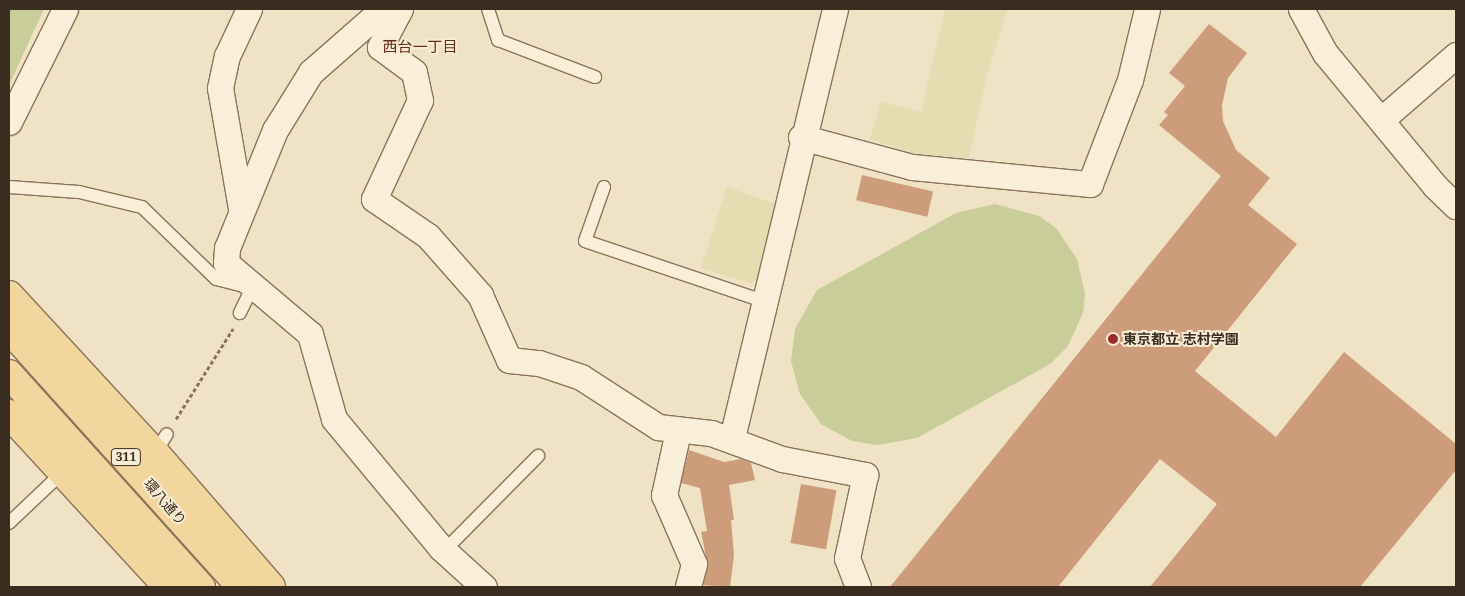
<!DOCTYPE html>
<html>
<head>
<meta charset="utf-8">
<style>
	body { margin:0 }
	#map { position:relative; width:1465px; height:596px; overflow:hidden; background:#efe2c5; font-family:"Noto Serif","Noto Sans JP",serif }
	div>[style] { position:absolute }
	.farmland>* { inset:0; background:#e5dcb2 }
	.green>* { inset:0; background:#c8cd99 }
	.building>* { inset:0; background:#cd9c7b; transform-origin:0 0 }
	.path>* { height:3px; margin-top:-1.5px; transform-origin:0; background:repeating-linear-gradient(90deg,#8a735b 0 4px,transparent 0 6.5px) }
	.roads { filter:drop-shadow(1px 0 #8a735b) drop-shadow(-1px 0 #8a735b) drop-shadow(0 1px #8a735b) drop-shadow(0 -1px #8a735b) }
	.lane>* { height:12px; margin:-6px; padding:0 6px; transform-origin:6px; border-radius:6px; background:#f9efd9 }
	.street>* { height:25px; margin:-12.5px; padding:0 12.5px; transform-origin:12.5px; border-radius:12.5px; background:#f9efd9 }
	.primary>* { height:28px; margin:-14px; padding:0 14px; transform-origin:14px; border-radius:14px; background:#f2d69d }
	.dots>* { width:14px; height:14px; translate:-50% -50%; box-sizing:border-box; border:2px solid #f6ecd5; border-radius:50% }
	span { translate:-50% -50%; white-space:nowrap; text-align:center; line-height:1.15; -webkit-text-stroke:4px #f6ecd5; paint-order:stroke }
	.shield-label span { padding:1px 4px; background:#f6ecd5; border:1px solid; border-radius:4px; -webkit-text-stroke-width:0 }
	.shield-label { font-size:12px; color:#3a2c1f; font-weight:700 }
	.poi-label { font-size:14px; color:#3a2c1f; font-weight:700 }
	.left { translate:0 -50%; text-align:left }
	.street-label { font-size:14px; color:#3a2c1f }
	.neighbourhood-label { font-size:15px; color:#672c1e }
	.frame { position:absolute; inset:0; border:10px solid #3a2c1f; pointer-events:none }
</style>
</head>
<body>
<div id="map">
	<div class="farmland">
		<i style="clip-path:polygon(945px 9px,1008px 9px,986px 77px,969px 158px,916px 154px,870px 139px,881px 102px,921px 112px)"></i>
		<i style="clip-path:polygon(727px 187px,776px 204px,760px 279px,751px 283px,701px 268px)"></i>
	</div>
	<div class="green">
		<i style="clip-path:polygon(9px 9px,44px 9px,9px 85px)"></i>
		<i style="clip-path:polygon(995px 204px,1039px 216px,1056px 228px,1077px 259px,1085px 294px,1083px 313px,1068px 346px,1050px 364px,917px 438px,877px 445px,852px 441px,821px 424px,800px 394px,791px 361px,795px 329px,817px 290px,956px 213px)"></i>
	</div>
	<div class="building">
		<i style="clip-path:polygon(1209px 24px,1247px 53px,1228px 78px,1222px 105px,1223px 121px,1236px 150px,1270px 178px,1248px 205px,1297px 244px,1195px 371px,1276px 437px,1344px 352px,1456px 444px,1456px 470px,1360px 587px,1150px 587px,1217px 504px,1160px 459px,1058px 587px,890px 587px,1221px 176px,1159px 125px,1168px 115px,1164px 112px,1185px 86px,1169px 73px)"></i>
		<i style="left:862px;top:175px;width:73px;height:26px;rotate:13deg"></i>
		<i style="clip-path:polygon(689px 450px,724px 462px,741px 459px,751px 463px,755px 480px,729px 485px,734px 520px,731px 520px,734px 555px,730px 587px,703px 585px,708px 567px,701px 532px,707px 531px,700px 488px,681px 483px)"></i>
		<i style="left:801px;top:484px;width:36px;height:60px;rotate:10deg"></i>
	</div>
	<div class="path">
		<i style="left:176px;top:419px;width:107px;rotate:-57.7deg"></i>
	</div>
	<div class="roads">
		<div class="lane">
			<i style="left:488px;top:9px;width:33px;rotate:72deg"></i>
			<i style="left:498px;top:40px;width:104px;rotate:20.9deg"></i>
			<i style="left:9px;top:187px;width:70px;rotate:4.1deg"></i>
			<i style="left:79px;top:192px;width:65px;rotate:13.4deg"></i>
			<i style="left:142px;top:207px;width:103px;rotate:44.2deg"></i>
			<i style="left:216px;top:279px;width:37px;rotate:14deg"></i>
			<i style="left:252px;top:288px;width:28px;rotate:116deg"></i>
			<i style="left:604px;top:187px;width:57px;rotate:109.4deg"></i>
			<i style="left:585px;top:241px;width:188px;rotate:18.6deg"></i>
			<i style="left:155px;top:453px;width:22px;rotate:-58deg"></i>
			<i style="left:9px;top:523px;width:74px;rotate:-43.4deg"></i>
			<i style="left:444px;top:551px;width:134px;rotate:-45.3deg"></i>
		</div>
		<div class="street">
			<i style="left:383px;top:9px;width:96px;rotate:138.8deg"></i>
			<i style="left:311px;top:72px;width:68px;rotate:121.8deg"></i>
			<i style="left:275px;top:130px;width:127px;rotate:112.1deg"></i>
			<i style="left:227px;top:248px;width:15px;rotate:94deg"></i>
			<i style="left:226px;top:263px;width:110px;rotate:40.2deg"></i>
			<i style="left:310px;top:334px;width:88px;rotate:74.2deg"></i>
			<i style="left:334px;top:419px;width:168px;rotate:50.3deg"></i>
			<i style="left:441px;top:548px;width:58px;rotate:42.2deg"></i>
			<i style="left:400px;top:9px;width:43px;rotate:117.8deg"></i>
			<i style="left:380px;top:47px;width:42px;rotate:36.3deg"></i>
			<i style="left:414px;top:72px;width:29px;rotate:78deg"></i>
			<i style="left:420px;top:100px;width:109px;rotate:114.9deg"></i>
			<i style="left:374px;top:199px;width:65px;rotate:34.4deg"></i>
			<i style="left:428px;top:236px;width:79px;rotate:48.6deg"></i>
			<i style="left:480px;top:295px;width:71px;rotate:66deg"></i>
			<i style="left:509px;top:360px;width:30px;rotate:6deg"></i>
			<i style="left:539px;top:363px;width:44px;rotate:18.4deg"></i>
			<i style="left:581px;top:377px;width:92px;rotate:33deg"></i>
			<i style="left:658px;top:427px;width:53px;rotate:6.5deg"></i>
			<i style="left:711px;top:433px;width:76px;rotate:20.1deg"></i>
			<i style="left:782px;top:459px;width:85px;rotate:10.9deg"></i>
			<i style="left:865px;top:475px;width:85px;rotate:102.2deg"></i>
			<i style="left:847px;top:558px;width:31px;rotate:69deg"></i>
			<i style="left:1301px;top:9px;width:50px;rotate:61.4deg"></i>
			<i style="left:1325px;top:53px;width:173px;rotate:50.4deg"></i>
			<i style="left:1435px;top:186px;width:29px;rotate:44deg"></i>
			<i style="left:1382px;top:119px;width:98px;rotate:-40.9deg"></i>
			<i style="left:9px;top:122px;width:126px;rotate:-63.6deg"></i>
			<i style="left:801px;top:137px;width:115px;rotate:15.1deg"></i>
			<i style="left:912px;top:167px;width:179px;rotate:5.5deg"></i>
			<i style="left:1090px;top:184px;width:111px;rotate:-69deg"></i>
			<i style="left:1130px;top:80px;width:73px;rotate:-76.5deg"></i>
			<i style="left:241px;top:208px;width:122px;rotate:-99.9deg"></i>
			<i style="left:220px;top:88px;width:33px;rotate:-78deg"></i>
			<i style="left:227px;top:56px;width:52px;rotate:-64.9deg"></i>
			<i style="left:678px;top:431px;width:66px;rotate:102.3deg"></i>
			<i style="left:664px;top:495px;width:75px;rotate:66.5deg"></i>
			<i style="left:694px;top:564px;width:24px;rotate:105deg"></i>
			<i style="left:732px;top:438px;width:441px;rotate:-76.5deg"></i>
		</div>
		<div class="primary">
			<i style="left:9px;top:295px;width:215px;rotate:47.3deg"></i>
			<i style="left:155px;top:453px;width:177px;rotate:49.1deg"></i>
			<i style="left:9px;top:329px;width:347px;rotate:48deg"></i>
			<i style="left:9px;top:374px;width:287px;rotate:48deg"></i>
			<i style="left:9px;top:414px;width:235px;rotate:47.4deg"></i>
		</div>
	</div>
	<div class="dots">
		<i style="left:1113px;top:339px;background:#9a2a2d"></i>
	</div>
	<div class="shield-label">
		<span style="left:126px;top:457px">311</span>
	</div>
	<div class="poi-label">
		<span class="left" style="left:1123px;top:339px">東京都立 志村学園</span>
	</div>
	<div class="street-label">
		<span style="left:165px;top:502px;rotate:49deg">環八通り</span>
	</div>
	<div class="neighbourhood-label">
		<span style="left:420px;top:47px">西台一丁目</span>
	</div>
	<div class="frame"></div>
</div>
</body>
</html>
